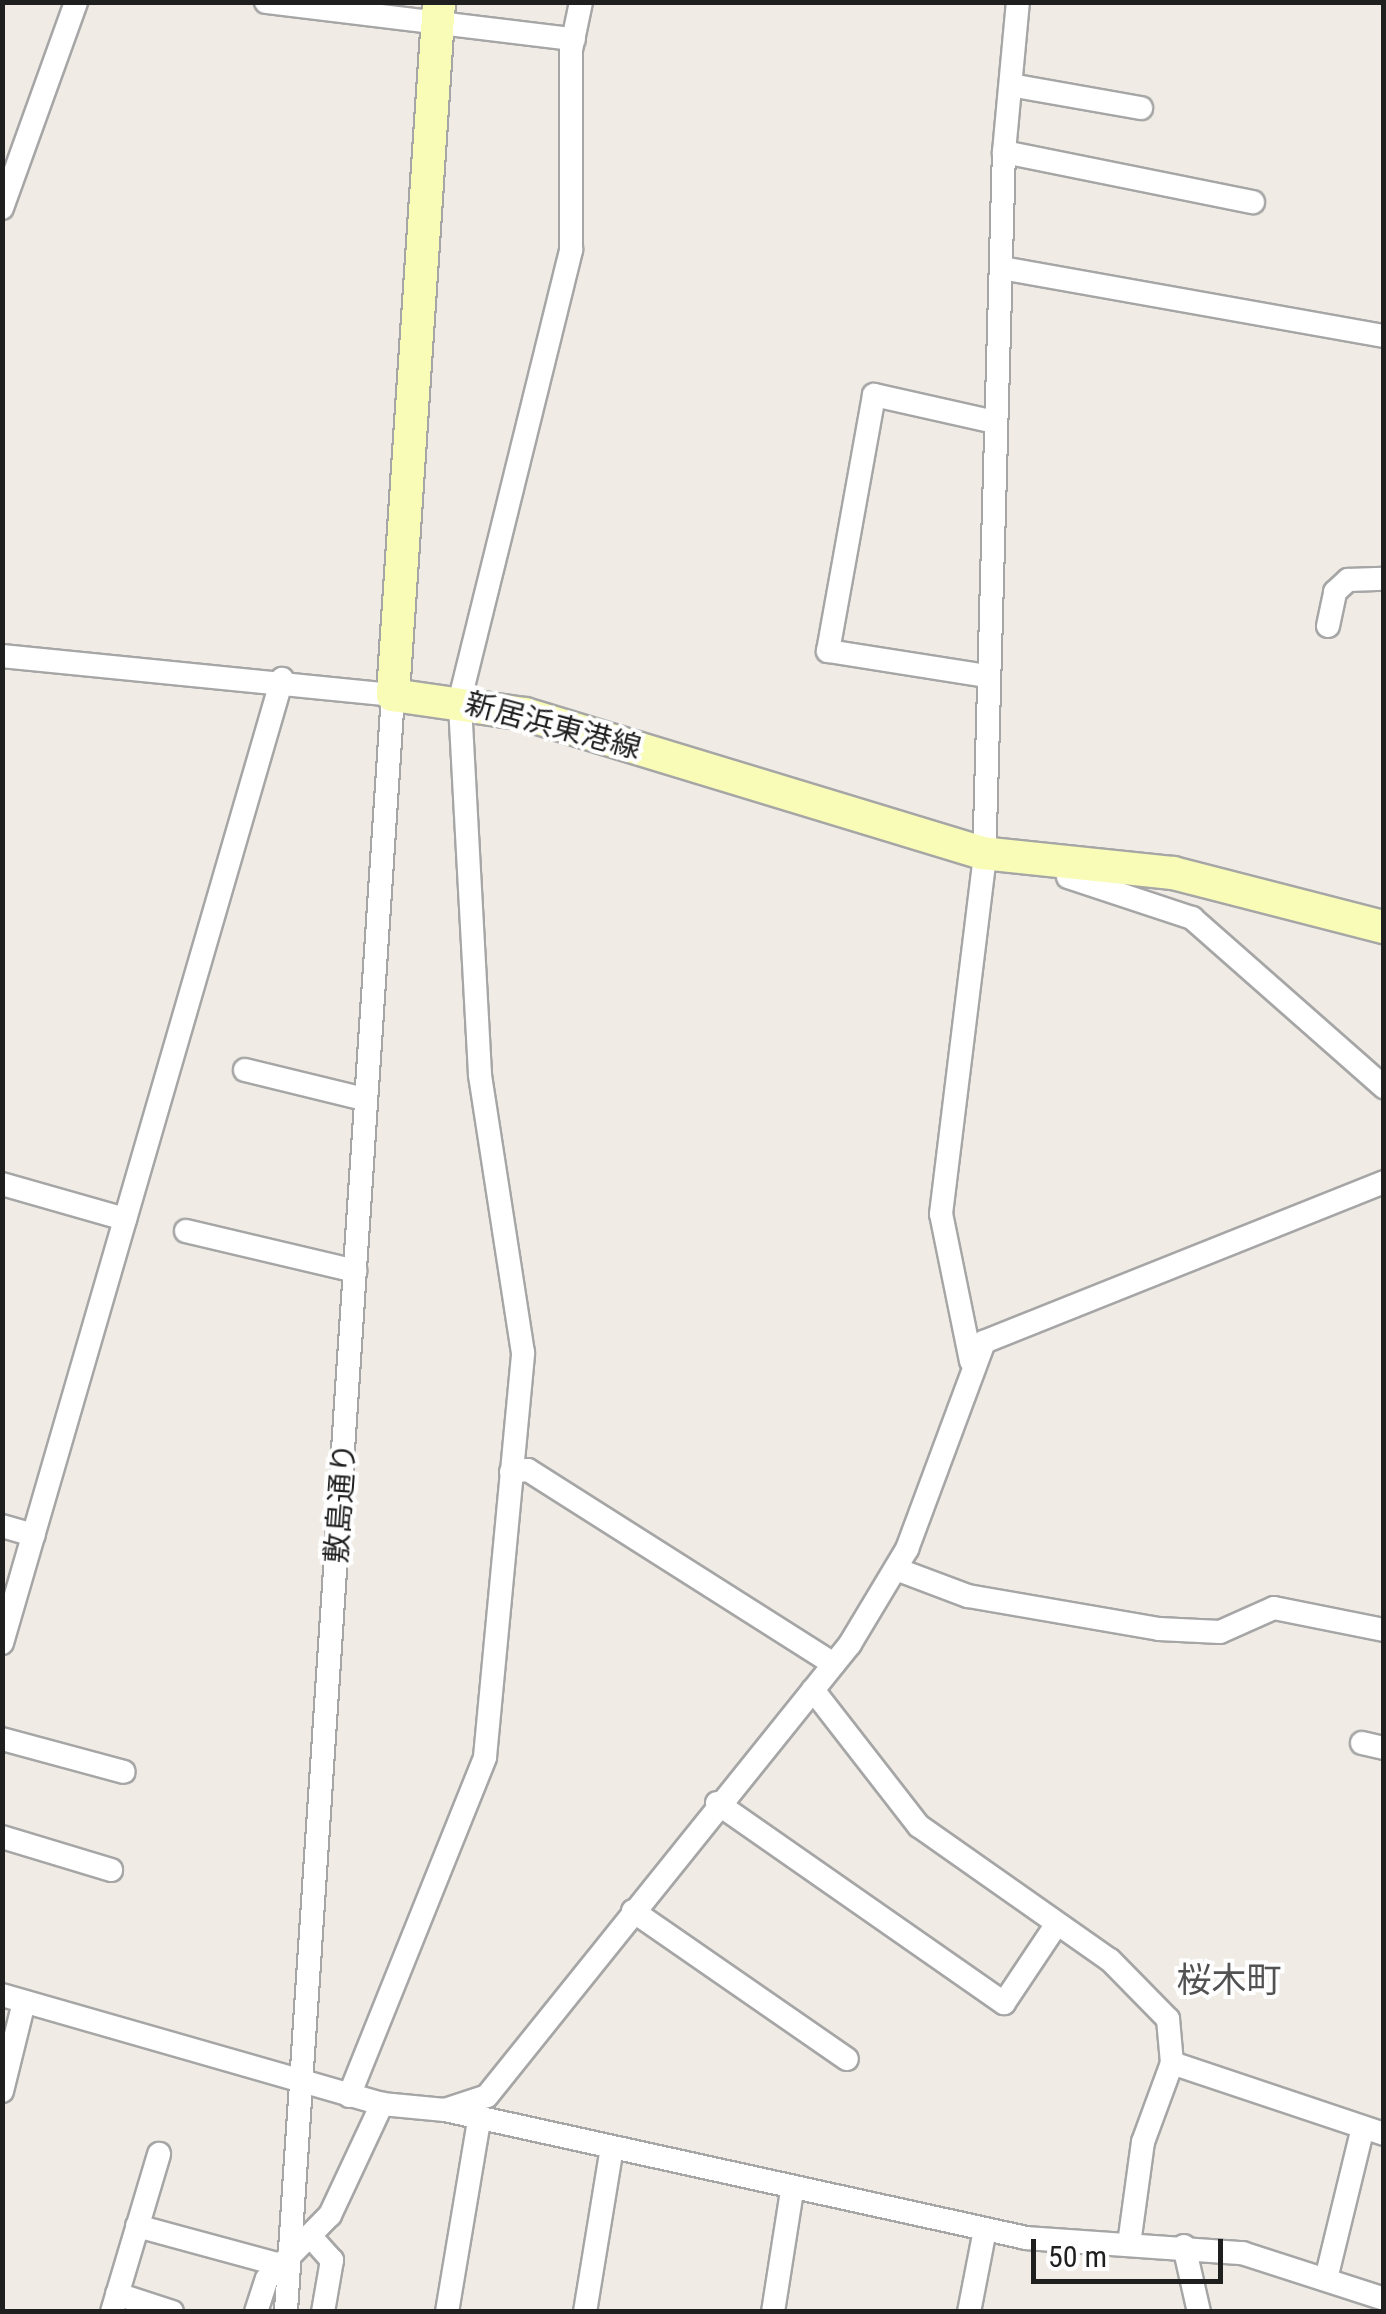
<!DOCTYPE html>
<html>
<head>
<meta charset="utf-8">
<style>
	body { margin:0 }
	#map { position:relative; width:1386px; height:2314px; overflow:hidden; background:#f0ece5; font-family:"Roboto Condensed","Noto Sans JP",sans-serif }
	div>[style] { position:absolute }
	.roads { filter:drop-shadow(2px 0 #a6a6a6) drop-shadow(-2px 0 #a6a6a6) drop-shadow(0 2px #a6a6a6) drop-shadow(0 -2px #a6a6a6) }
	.minor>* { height:22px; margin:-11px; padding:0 11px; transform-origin:11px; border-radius:11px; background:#fff }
	.secondary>* { height:32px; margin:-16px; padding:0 16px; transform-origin:16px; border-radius:16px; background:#f9fcb7 }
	span { translate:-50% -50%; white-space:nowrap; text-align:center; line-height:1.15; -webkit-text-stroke:8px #fff; paint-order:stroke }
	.street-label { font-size:30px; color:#1f1f1f }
	.quarter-label { font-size:35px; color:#525252 }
	.frame { position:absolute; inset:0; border:5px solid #1f1f1f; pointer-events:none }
	.scale { position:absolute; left:1031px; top:2239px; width:192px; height:45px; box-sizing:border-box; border:5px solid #1f1f1f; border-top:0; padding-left:12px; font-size:30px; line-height:35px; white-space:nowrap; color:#1f1f1f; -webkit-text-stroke:8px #fff; paint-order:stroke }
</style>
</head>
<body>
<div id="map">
	<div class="roads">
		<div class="minor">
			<i style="left:266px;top:2px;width:310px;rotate:6.9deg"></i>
			<i style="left:1016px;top:86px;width:127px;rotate:10deg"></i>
			<i style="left:1004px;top:152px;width:254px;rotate:11.4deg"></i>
			<i style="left:2px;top:208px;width:219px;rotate:-70.2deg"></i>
			<i style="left:1002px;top:268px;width:388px;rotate:10.1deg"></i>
			<i style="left:1328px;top:626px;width:35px;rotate:-78deg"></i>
			<i style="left:1335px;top:592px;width:18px;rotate:-43deg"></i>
			<i style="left:1348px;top:580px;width:36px;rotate:-2deg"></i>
			<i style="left:2px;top:656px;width:393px;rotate:5.7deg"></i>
			<i style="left:393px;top:695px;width:1621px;rotate:93.79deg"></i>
			<i style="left:986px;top:676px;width:160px;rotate:-171deg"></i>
			<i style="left:828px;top:651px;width:260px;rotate:-79.8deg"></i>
			<i style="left:874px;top:395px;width:124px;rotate:12.6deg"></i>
			<i style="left:1068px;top:877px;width:131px;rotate:18.3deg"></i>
			<i style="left:1192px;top:918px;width:256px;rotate:41.4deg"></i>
			<i style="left:245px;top:1070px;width:122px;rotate:13.7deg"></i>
			<i style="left:2px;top:1184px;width:128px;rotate:15.9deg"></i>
			<i style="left:186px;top:1231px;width:174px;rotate:13.3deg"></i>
			<i style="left:971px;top:1361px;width:150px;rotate:-101.5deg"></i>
			<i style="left:941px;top:1214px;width:351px;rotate:-83deg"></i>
			<i style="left:984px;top:866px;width:714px;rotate:-88.4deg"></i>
			<i style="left:1004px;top:152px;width:151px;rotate:-84.7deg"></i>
			<i style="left:511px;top:1472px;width:17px;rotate:-7deg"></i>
			<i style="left:528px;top:1470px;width:362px;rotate:32.4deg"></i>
			<i style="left:2px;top:1526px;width:33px;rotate:16deg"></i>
			<i style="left:896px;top:1569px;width:77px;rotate:20.6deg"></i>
			<i style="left:968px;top:1596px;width:194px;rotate:9.8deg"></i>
			<i style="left:1159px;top:1629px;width:61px;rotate:2.8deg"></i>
			<i style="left:1220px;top:1632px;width:59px;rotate:-24deg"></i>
			<i style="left:1274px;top:1608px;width:112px;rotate:11.3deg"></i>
			<i style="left:2px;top:1643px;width:1004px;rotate:-73.8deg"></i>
			<i style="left:813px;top:1690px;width:172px;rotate:52.1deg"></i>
			<i style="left:919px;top:1826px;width:233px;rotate:35.1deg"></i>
			<i style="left:1110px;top:1960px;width:83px;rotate:45.5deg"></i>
			<i style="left:1168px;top:2019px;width:44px;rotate:84.8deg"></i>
			<i style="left:1172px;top:2063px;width:224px;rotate:18.5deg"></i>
			<i style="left:2px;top:1739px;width:126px;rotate:15.1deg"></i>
			<i style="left:1362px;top:1743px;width:23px;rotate:13deg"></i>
			<i style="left:717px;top:1803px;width:350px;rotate:34.9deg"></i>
			<i style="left:1004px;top:2003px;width:94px;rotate:-56.3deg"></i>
			<i style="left:2px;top:1837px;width:114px;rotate:16.8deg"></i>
			<i style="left:633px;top:1911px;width:260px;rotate:34.7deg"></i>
			<i style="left:2px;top:1995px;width:395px;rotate:16deg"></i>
			<i style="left:382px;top:2104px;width:63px;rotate:5.4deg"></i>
			<i style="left:445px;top:2110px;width:44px;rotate:-18.4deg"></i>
			<i style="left:487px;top:2096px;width:580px;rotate:-51.23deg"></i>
			<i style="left:850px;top:1644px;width:111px;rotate:-59deg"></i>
			<i style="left:907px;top:1549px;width:221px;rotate:-69.6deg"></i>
			<i style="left:984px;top:1342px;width:431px;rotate:-21.8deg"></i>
			<i style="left:2px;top:2091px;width:92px;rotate:-76.1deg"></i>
			<i style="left:349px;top:2096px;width:365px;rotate:-68.1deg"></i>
			<i style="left:485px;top:1757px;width:406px;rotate:-84.6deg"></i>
			<i style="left:523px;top:1353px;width:282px;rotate:-98.8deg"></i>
			<i style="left:480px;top:1074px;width:376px;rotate:-93.1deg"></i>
			<i style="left:460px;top:699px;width:463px;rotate:-76.1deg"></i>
			<i style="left:571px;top:250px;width:200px;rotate:-90deg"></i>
			<i style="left:571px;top:50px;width:49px;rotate:-78.2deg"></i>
			<i style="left:445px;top:2110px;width:595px;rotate:12.42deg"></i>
			<i style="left:1026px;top:2238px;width:217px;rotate:4deg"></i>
			<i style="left:1242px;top:2253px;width:149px;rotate:17.9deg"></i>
			<i style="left:137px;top:2226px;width:156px;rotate:15.2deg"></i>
			<i style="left:312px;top:2238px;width:30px;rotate:48deg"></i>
			<i style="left:332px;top:2260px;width:53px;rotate:99.8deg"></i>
			<i style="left:1129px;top:2244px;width:103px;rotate:-82.2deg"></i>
			<i style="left:1143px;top:2142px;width:84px;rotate:-69.8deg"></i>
			<i style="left:1184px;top:2246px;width:68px;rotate:77.2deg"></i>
			<i style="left:1326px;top:2279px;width:152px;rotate:-76.3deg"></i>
			<i style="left:117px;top:2294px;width:58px;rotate:18.1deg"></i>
			<i style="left:112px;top:2312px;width:165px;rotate:-73.4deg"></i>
			<i style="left:256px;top:2312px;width:35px;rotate:-72deg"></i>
			<i style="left:267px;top:2279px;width:90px;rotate:-45.5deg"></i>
			<i style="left:330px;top:2215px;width:123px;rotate:-64.9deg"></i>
			<i style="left:447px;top:2312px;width:195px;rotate:-80.5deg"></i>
			<i style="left:585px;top:2312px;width:160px;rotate:-80.7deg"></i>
			<i style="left:773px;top:2312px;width:122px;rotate:-81.1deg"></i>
			<i style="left:969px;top:2312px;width:84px;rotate:-79deg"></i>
		</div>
		<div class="secondary">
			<i style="left:439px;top:2px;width:695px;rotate:93.8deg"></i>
			<i style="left:393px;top:695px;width:133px;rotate:8.2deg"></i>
			<i style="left:525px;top:714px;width:478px;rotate:16.9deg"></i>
			<i style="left:982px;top:853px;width:192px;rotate:6deg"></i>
			<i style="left:1173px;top:873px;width:218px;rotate:14.4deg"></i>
		</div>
	</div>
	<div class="street-label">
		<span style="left:553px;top:726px;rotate:15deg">新居浜東港線</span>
		<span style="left:341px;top:1503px;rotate:-86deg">敷島通り</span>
	</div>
	<div class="quarter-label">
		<span style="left:1229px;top:1981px">桜木町</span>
	</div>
	<div class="frame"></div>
	<div class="scale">50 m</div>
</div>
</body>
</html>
